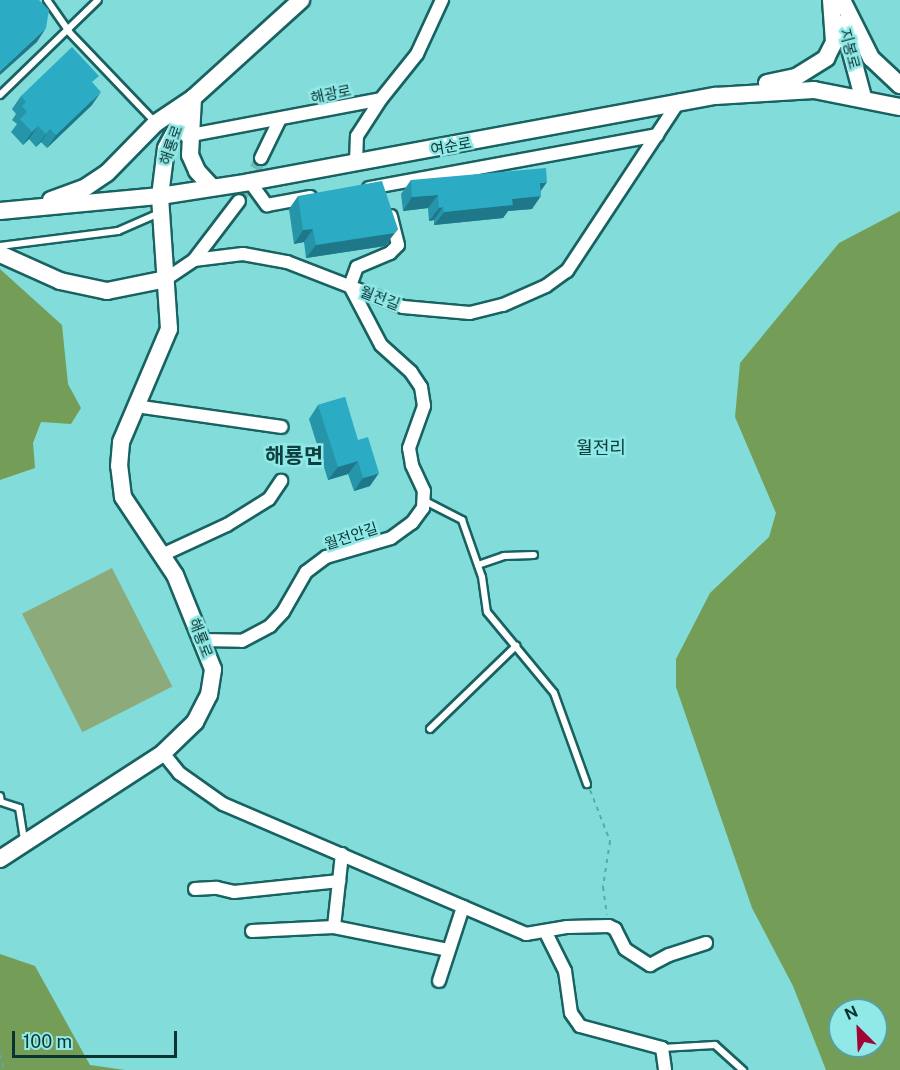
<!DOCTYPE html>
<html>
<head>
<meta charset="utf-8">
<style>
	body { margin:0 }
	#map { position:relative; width:900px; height:1070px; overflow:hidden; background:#82dcda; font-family:"Public Sans","Noto Sans KR",sans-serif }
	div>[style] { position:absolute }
	.green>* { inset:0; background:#8dab7a; transform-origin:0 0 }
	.forest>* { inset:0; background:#749e57 }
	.street-tunnel>* { height:12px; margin-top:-6px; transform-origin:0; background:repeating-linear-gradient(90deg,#6abab8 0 12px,transparent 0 18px) }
	.path>* { height:2px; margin-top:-1px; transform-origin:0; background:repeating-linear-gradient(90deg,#5da8a6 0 4.5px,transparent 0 9px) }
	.roads { filter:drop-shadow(2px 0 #186261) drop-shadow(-2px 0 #186261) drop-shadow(0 2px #186261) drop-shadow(0 -2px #186261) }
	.lane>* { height:6px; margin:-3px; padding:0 3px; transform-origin:3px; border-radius:3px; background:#fff }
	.street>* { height:12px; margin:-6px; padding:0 6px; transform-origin:6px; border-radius:6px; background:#fff }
	.secondary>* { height:16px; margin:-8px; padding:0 8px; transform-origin:8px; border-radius:8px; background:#fff }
	.wall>* { inset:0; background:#2694a9 }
	.shaded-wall>* { inset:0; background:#1f7889 }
	.building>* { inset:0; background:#2cacc4 }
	span { translate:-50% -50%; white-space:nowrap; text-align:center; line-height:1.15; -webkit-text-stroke:5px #90e9e7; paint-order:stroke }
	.street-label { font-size:15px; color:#0b3332 }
	.quarter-label { font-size:18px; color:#0c403f }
	.district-label { font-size:21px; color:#0c403f; font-weight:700 }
	.north { position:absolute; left:828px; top:998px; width:60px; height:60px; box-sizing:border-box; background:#90e9e7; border:2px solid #5ba09f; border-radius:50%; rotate:336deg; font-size:16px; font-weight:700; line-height:24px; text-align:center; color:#0b3332 }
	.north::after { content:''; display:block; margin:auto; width:21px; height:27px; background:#a30438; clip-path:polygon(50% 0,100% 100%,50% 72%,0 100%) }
	.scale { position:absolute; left:12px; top:1031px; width:165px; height:27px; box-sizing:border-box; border:3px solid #0b3332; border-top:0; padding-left:8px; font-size:18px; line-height:21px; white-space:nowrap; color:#0b3332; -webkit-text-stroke:4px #90e9e7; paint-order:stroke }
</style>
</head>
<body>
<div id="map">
	<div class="green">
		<i style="left:112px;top:568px;width:133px;height:101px;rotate:63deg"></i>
	</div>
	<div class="forest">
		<i style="clip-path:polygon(evenodd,900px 211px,900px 1070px,826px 1070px,793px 986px,752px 908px,676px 687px,676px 659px,710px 593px,769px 537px,776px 513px,735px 417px,740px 363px,839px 243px,900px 211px,840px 1010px,876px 1010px,876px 1046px,840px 1046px,840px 1010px)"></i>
		<i style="clip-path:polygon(0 269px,62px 325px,68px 384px,81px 408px,71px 424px,41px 422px,33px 443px,35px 468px,0 480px)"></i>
		<i style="clip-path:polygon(0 954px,35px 966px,90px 1065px,125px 1070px,0 1070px)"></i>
	</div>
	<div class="street-tunnel">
		<i style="left:239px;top:201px;width:48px;rotate:-62.9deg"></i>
	</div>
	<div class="path">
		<i style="left:590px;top:790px;width:55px;rotate:68.6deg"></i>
		<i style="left:610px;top:841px;width:47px;rotate:98.7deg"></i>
		<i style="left:603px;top:887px;width:28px;rotate:82deg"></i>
		<i style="left:0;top:1054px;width:16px;rotate:76deg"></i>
	</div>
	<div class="roads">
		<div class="lane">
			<i style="left:47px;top:0;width:39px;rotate:55deg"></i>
			<i style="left:69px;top:32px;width:126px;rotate:46.3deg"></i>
			<i style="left:0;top:95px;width:136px;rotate:-44.1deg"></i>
			<i style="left:0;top:246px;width:119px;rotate:-7.2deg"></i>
			<i style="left:118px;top:231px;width:45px;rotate:-23.7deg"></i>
			<i style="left:425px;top:501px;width:42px;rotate:27.2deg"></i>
			<i style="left:462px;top:520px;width:60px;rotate:70.7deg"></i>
			<i style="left:482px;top:577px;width:35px;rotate:82deg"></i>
			<i style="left:487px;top:612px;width:105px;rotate:50.4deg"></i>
			<i style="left:554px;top:693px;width:97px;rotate:70.1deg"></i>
			<i style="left:478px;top:565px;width:28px;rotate:-19deg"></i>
			<i style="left:504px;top:556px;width:30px;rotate:-2deg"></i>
			<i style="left:430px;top:729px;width:120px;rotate:-44deg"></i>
			<i style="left:0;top:796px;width:6px;rotate:81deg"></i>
			<i style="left:1px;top:802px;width:19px;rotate:18deg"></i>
			<i style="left:19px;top:808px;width:33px;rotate:81deg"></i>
			<i style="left:662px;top:1048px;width:53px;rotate:-3.2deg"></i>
			<i style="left:715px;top:1045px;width:38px;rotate:42deg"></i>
		</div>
		<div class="street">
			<i style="left:186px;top:136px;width:198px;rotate:-10.7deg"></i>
			<i style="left:381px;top:99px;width:58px;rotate:-51.3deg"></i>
			<i style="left:417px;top:54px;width:60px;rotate:-65.2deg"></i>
			<i style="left:261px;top:158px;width:41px;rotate:-64.1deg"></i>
			<i style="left:356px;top:163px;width:27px;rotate:-88deg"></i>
			<i style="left:357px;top:136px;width:44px;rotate:-57deg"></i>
			<i style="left:250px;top:182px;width:29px;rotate:54deg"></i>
			<i style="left:267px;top:205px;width:44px;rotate:-10.5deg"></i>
			<i style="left:369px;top:188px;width:293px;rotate:-10.4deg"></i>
			<i style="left:194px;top:260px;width:74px;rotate:-52.7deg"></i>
			<i style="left:166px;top:279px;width:34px;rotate:-34deg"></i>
			<i style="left:194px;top:260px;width:49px;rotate:-7deg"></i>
			<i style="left:243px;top:254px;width:45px;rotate:10.3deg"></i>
			<i style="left:287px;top:262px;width:124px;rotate:21.2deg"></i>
			<i style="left:403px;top:307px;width:67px;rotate:5.1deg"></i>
			<i style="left:470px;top:313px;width:34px;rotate:-14deg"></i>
			<i style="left:503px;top:305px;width:47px;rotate:-23.8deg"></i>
			<i style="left:546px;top:286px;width:26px;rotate:-36deg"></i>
			<i style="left:567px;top:271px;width:204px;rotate:-56.6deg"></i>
			<i style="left:135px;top:406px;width:148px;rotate:8.1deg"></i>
			<i style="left:162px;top:555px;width:72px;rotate:-24.8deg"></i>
			<i style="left:227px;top:525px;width:49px;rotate:-31.8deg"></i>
			<i style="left:269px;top:499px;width:22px;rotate:-56deg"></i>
			<i style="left:203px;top:640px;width:39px;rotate:1deg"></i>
			<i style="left:242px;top:641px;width:32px;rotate:-28deg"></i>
			<i style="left:270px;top:626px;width:19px;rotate:-47deg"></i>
			<i style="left:283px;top:612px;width:46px;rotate:-60.1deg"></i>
			<i style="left:306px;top:572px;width:25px;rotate:-37deg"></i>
			<i style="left:326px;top:557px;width:68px;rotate:-16.3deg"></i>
			<i style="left:391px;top:538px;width:26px;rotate:-36deg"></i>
			<i style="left:412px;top:523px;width:19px;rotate:-54deg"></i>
			<i style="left:423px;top:508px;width:17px;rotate:-87deg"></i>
			<i style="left:424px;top:491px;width:29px;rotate:-115deg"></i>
			<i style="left:412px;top:465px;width:17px;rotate:-100deg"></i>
			<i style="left:409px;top:448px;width:45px;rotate:-70.3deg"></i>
			<i style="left:424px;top:406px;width:19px;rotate:-99deg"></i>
			<i style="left:421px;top:387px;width:18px;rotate:-124deg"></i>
			<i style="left:411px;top:372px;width:40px;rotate:-138deg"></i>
			<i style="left:381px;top:345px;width:67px;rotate:-117.7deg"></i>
			<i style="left:350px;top:286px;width:20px;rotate:-70deg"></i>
			<i style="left:357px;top:267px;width:36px;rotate:-23deg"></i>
			<i style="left:390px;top:253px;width:11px;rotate:-45deg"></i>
			<i style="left:398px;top:245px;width:30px;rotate:-104deg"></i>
			<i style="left:163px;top:753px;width:26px;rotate:51deg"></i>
			<i style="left:179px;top:773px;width:54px;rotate:35.2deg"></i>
			<i style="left:223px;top:804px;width:330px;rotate:23.2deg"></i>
			<i style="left:526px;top:934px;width:42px;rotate:-9.7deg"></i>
			<i style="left:567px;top:927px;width:42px;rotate:-1.4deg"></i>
			<i style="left:609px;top:926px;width:7px;rotate:27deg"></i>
			<i style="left:615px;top:929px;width:22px;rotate:63deg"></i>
			<i style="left:625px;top:949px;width:30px;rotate:33deg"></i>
			<i style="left:650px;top:965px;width:21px;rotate:-28deg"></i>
			<i style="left:669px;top:955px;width:39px;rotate:-18deg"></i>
			<i style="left:342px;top:854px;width:73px;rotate:96.3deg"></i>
			<i style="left:334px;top:927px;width:116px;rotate:11.4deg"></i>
			<i style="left:195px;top:889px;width:22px;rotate:-3deg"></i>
			<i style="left:217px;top:888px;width:17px;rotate:13deg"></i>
			<i style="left:234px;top:892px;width:106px;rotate:-6deg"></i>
			<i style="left:252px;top:931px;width:82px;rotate:-2.8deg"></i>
			<i style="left:545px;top:931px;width:45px;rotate:63.4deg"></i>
			<i style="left:565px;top:971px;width:42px;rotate:81.9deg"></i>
			<i style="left:571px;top:1013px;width:16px;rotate:55deg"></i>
			<i style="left:580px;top:1026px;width:85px;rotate:15deg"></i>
			<i style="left:662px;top:1048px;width:22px;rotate:82deg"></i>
			<i style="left:439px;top:981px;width:78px;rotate:-72deg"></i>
		</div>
		<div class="secondary">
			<i style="left:842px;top:0;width:65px;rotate:63.4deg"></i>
			<i style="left:871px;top:58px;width:40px;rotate:43deg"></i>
			<i style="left:843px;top:23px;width:77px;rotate:74.9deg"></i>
			<i style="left:767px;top:83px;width:30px;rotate:-12deg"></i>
			<i style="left:796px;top:77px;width:36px;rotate:-32deg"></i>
			<i style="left:826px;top:58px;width:18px;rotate:-63deg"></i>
			<i style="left:834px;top:42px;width:42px;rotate:-94.1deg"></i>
			<i style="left:51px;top:200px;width:37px;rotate:-20deg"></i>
			<i style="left:86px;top:187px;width:25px;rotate:-34deg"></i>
			<i style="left:107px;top:173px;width:70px;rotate:-45.6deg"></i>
			<i style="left:156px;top:123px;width:45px;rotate:-34deg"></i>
			<i style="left:193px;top:98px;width:57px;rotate:93deg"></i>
			<i style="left:190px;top:155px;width:17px;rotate:66deg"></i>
			<i style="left:197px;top:171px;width:22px;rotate:47deg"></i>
			<i style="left:0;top:211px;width:161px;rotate:-5.4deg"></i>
			<i style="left:160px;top:196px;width:91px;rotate:-8.8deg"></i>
			<i style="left:250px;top:182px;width:473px;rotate:-10.5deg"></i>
			<i style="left:715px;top:96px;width:99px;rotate:-3.5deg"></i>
			<i style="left:814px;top:90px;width:88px;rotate:11.2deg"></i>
			<i style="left:0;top:254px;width:66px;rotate:24.2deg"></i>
			<i style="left:60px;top:281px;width:48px;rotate:12deg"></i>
			<i style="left:107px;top:291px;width:60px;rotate:-11.5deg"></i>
			<i style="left:0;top:859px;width:194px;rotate:-33deg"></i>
			<i style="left:163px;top:753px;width:45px;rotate:-44.1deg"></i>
			<i style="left:195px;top:722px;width:30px;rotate:-63deg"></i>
			<i style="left:209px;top:695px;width:26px;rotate:-81deg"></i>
			<i style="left:213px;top:669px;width:101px;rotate:-112deg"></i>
			<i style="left:175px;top:575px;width:94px;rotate:-123.7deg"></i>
			<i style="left:123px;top:497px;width:31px;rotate:-97deg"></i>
			<i style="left:119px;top:466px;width:24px;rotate:-85deg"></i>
			<i style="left:121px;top:442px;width:123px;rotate:-67deg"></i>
			<i style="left:169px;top:329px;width:133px;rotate:-93.9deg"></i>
			<i style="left:160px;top:196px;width:48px;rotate:-82.9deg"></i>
			<i style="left:166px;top:148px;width:57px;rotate:-61.6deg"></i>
			<i style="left:193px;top:98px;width:146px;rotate:-42.2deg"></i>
		</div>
	</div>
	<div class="wall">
		<i style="clip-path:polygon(94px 84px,92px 105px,47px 148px,41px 142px,36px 147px,29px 139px,23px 145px,11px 132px,17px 124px,12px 120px,16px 114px,12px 109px,21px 96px)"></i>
		<i style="clip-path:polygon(411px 180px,541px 192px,532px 209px,508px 211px,503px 218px,434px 225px,434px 220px,429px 221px,428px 208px,403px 211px,401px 194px)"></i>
		<i style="clip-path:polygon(298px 196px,389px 243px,385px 246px,306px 258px,304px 242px,294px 244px,289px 209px)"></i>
		<i style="clip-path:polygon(345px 397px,370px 486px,354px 491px,348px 474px,328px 480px,309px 419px,318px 405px)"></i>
	</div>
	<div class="shaded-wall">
		<i style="clip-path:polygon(46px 28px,37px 42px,0 75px,0 71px)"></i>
		<i style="clip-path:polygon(101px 92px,92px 105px,47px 148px,56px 135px)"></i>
		<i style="clip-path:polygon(38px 126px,29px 139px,23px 145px,32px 132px)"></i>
		<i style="clip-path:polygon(50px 129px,41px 142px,36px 147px,46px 134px)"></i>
		<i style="clip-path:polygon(547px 182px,538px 195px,540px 183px)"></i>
		<i style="clip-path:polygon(438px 195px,428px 208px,403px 211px,412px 197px)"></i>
		<i style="clip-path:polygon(541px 196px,532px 209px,508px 211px,503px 218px,434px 225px,444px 212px,512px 199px)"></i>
		<i style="clip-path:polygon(443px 207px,434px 220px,429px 221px,439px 208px)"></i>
		<i style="clip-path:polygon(313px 229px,304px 242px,294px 244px,303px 230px)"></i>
		<i style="clip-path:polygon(398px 229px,385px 246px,306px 258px,316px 245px)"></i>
		<i style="clip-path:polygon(358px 461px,348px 474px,328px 480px,338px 467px)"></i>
		<i style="clip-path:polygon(379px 473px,370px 486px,354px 491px,363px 478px)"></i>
	</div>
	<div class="building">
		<i style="clip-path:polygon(0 0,39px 0,49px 10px,46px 28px,0 71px)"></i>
		<i style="clip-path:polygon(72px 47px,99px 76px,92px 82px,101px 92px,56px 135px,50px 129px,46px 134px,38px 126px,32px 132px,20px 119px,27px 112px,22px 106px,26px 102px,21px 96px)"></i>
		<i style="clip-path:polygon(546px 168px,547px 182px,540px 183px,541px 196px,512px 199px,513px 205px,444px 212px,443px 207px,439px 208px,438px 195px,412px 197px,411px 180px)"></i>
		<i style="clip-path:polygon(382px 181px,398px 229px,395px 233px,316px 245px,313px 229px,303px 230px,298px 196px)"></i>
		<i style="clip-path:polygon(345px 397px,358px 440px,368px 437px,379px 473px,363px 478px,358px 461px,338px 467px,318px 405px)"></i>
	</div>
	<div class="street-label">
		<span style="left:850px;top:49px;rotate:75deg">지봉로</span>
		<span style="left:331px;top:94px;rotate:-12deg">해광로</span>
		<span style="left:171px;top:145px;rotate:-71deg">해룡로</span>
		<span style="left:451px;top:146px;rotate:-10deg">여순로</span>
		<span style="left:380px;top:298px;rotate:21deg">월전길</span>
		<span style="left:351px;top:536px;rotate:-18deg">월전안길</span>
		<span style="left:201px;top:638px;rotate:69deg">해룡로</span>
	</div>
	<div class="quarter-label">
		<span style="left:601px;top:448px">월전리</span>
	</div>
	<div class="district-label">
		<span style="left:294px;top:456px">해룡면</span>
	</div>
	<div class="north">N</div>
	<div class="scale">100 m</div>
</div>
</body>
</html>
